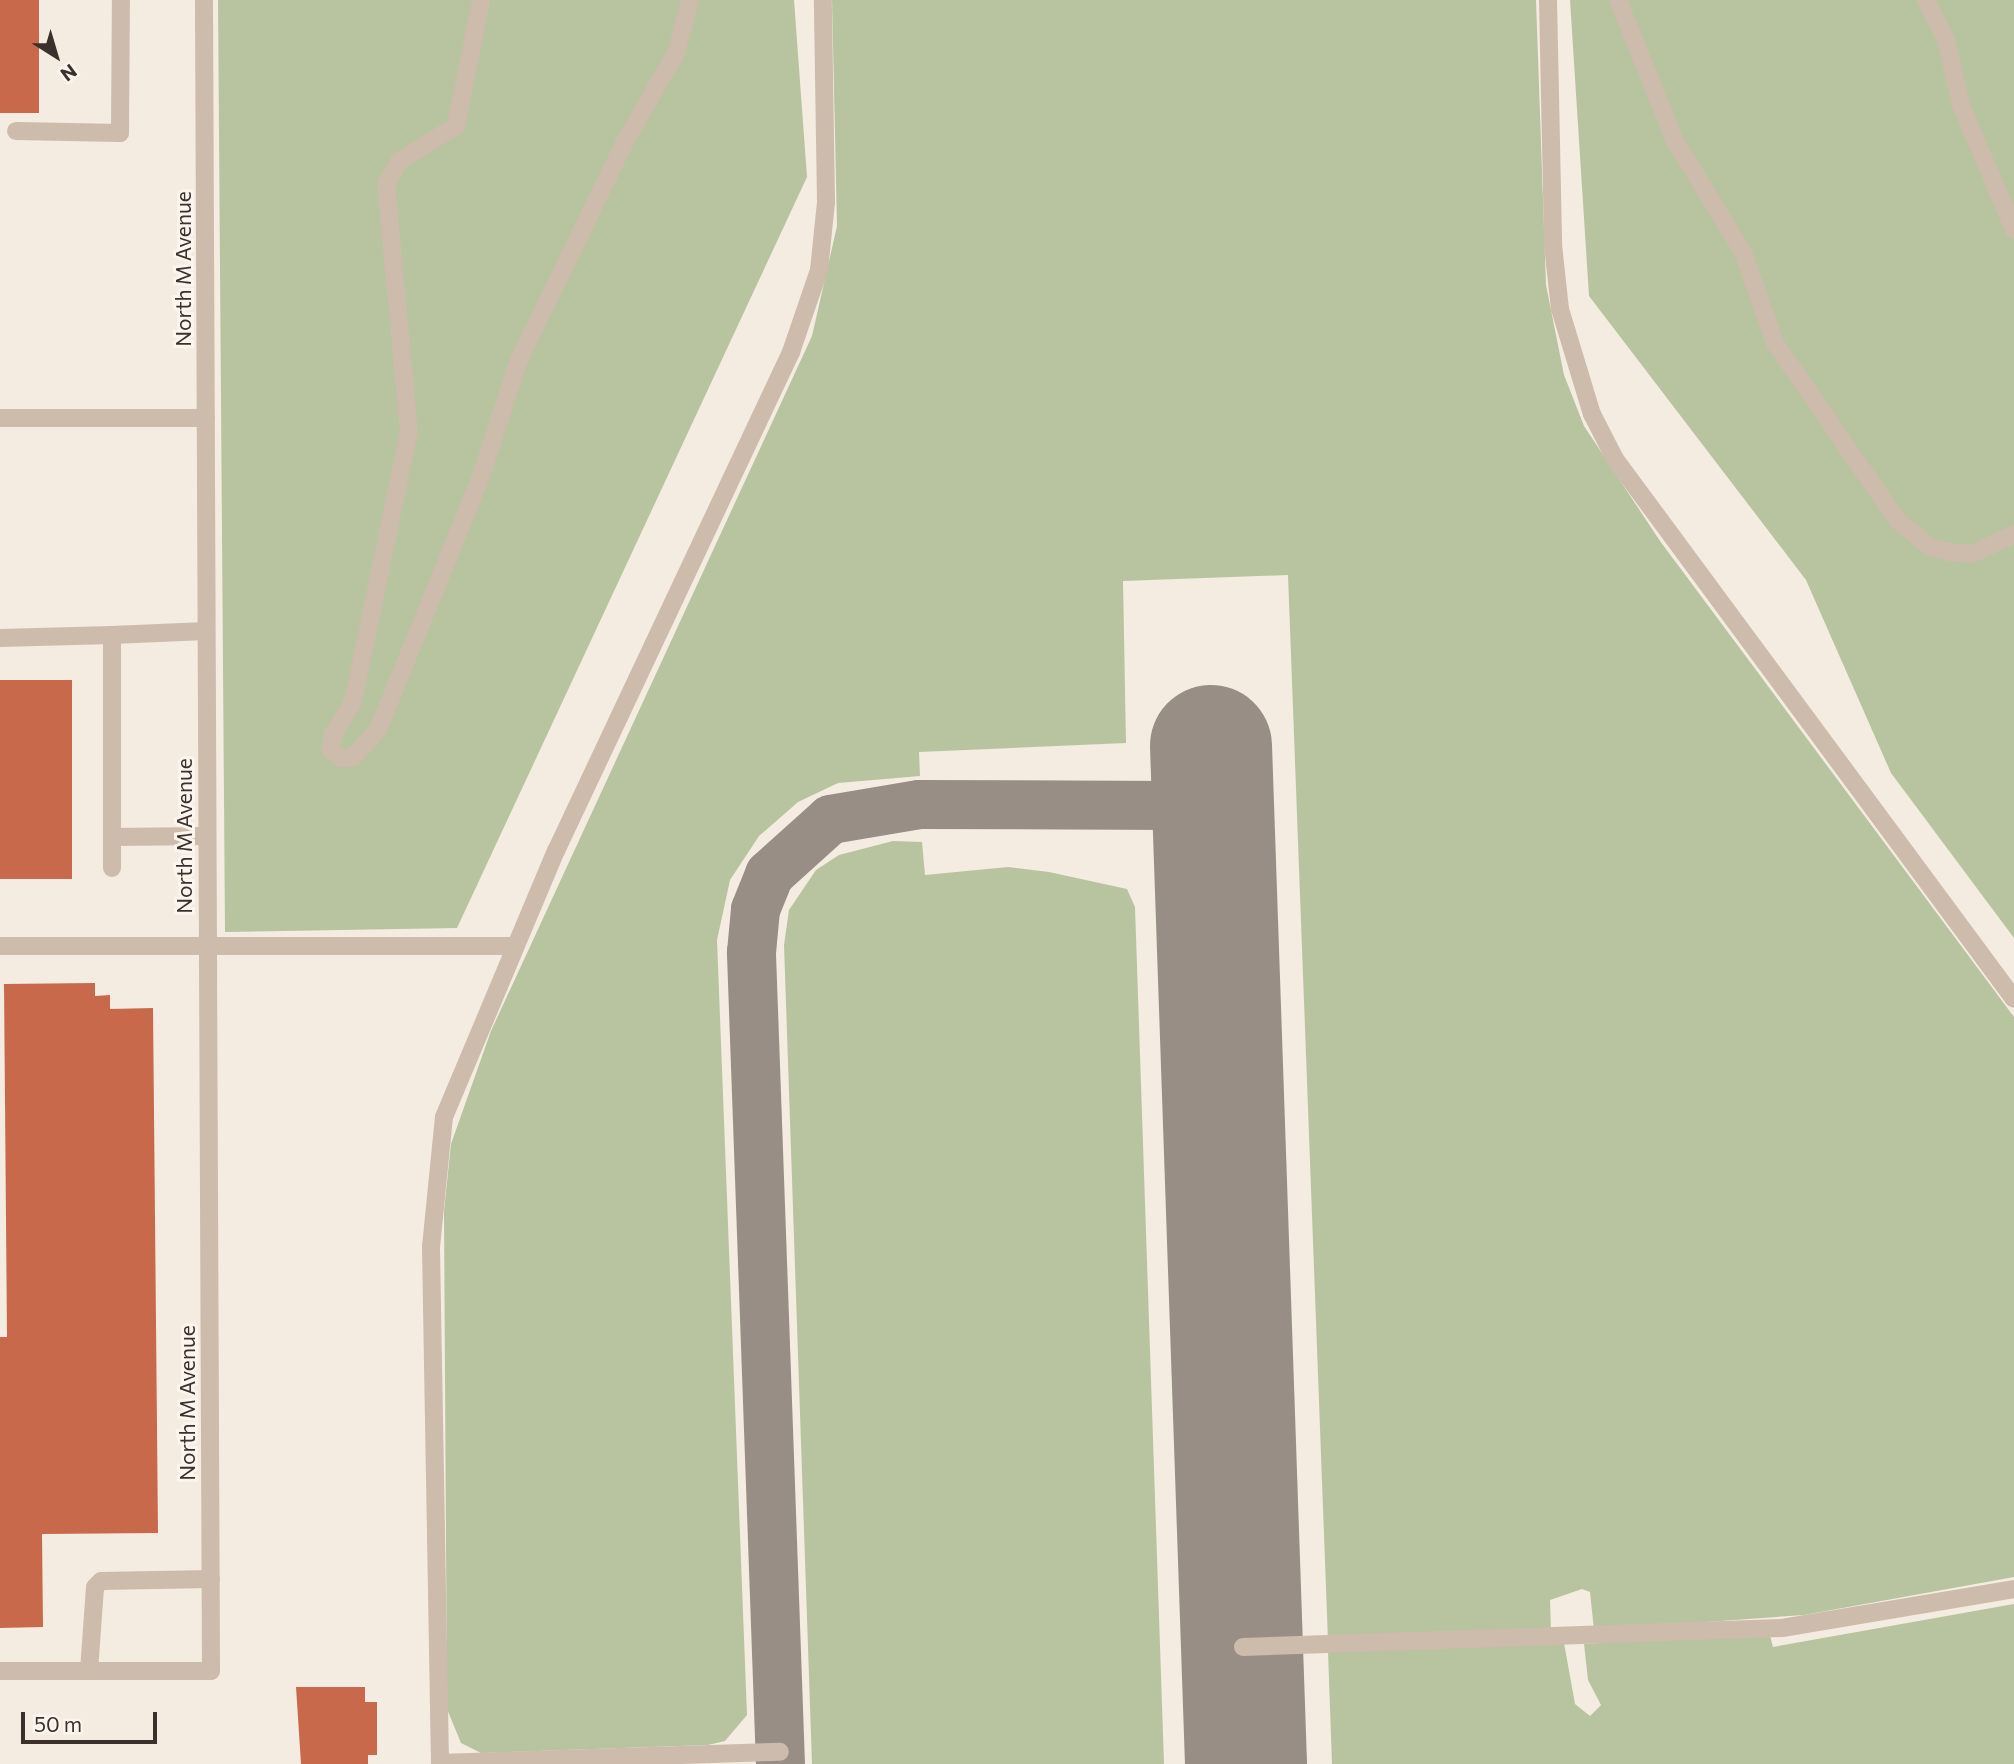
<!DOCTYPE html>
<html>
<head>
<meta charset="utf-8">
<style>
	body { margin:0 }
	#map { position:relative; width:2014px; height:1764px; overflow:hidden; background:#f4ebe1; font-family:Commissioner,sans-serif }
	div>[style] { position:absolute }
	.green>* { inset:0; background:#b8c4a0 }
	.taxiway>* { height:49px; margin:-24.5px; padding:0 24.5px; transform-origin:24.5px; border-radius:24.5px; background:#988e86 }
	.runway>* { height:122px; margin:-61px; padding:0 61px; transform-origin:61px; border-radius:61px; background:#988e86 }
	.building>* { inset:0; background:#c8694b; transform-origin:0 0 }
	.minor>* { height:18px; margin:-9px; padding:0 9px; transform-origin:9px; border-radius:9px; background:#cdbbac }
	span { translate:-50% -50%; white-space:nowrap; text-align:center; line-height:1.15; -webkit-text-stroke:6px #fbf5ee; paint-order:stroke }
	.street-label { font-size:21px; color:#3b302b }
	.north { position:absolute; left:21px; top:21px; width:70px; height:70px; -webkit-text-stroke:5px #fbf5ee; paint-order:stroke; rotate:143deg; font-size:19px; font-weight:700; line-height:28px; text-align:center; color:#3b302b }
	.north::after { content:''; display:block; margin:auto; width:24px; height:32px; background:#3b302b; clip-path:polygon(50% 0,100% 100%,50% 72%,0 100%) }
	.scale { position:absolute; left:21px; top:1712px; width:136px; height:32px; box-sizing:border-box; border:4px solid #3b302b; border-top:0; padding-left:9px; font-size:21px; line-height:24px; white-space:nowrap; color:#3b302b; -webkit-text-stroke:5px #fbf5ee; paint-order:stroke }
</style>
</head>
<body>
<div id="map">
	<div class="green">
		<i style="clip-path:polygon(218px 0,794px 0,807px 177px,457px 928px,225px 932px)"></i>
		<i style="clip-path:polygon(832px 0,1536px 0,1546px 285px,1564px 375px,1584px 426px,1660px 541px,2014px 1017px,2014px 1577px,1804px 1615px,1594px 1630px,1590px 1592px,1582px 1589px,1550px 1600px,1551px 1632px,1328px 1641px,1288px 575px,1123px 581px,1126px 743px,919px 752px,920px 776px,838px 783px,798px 802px,759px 836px,730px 880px,717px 940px,747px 1715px,725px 1741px,708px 1745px,481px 1753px,461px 1743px,447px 1709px,444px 1211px,451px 1144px,491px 1031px,812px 336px,837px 226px)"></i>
		<i style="clip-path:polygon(1570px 0,2014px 0,2014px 938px,1891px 773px,1806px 580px,1589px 296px)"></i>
		<i style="clip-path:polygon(893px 841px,922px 842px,925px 875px,1008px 867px,1049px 872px,1127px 889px,1135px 907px,1164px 1764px,812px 1764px,784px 945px,789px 910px,816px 870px,839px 855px)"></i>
		<i style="clip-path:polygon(2014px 1604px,2014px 1764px,1332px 1764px,1328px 1652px,1564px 1643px,1575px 1704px,1590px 1716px,1601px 1705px,1588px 1680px,1584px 1644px,1769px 1632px,1773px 1647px)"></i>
	</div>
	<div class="taxiway">
		<i style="left:780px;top:1764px;width:813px;rotate:-92.05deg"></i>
		<i style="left:751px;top:952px;width:43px;rotate:-84.7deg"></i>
		<i style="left:755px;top:909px;width:38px;rotate:-68deg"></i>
		<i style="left:769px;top:874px;width:82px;rotate:-42deg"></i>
		<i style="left:830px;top:819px;width:90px;rotate:-9.6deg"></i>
		<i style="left:919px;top:804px;width:254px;rotate:0.2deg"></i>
		<i style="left:1173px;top:805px;width:32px;rotate:34deg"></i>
		<i style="left:1200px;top:823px;width:30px;rotate:57deg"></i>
	</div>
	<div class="runway">
		<i style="left:1211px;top:746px;width:1019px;rotate:88.03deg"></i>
	</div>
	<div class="building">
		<i style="left:0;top:0;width:39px;height:113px"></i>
		<i style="left:0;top:680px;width:72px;height:199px"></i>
		<i style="clip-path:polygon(95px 983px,95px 996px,110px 995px,110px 1009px,153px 1008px,158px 1533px,42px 1534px,43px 1627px,0 1628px,0 1337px,7px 1337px,4px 984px)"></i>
		<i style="clip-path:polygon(296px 1687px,365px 1687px,365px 1702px,377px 1702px,377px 1755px,368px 1755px,368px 1764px,301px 1764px)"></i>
	</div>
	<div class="minor">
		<i style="left:481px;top:0;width:128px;rotate:101.2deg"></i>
		<i style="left:456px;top:126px;width:67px;rotate:148.4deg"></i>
		<i style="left:399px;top:161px;width:26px;rotate:119deg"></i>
		<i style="left:386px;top:184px;width:248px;rotate:84.7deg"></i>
		<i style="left:409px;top:431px;width:277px;rotate:101.7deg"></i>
		<i style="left:353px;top:702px;width:38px;rotate:122deg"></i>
		<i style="left:333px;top:734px;width:16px;rotate:97deg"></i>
		<i style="left:331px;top:750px;width:13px;rotate:39deg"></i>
		<i style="left:341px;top:758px;width:11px"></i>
		<i style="left:352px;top:758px;width:38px;rotate:-47deg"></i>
		<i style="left:378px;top:730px;width:274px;rotate:-67.9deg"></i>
		<i style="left:481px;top:476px;width:122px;rotate:-71.9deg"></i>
		<i style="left:519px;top:360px;width:249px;rotate:-64.1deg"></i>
		<i style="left:628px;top:136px;width:96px;rotate:-60deg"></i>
		<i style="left:676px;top:53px;width:55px;rotate:-75.2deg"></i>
		<i style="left:1548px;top:0;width:245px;rotate:88.8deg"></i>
		<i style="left:1553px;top:245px;width:64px;rotate:83.8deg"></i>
		<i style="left:1560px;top:309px;width:110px;rotate:73.1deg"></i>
		<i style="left:1592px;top:414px;width:51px;rotate:62.9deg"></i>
		<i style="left:1615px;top:459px;width:671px;rotate:53.54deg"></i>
		<i style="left:1618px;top:0;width:152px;rotate:68deg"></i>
		<i style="left:1675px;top:141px;width:130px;rotate:58.5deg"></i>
		<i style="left:1743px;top:252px;width:96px;rotate:70.6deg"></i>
		<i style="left:1775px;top:343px;width:215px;rotate:55.4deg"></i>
		<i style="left:1897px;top:520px;width:43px;rotate:39.3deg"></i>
		<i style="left:1930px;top:547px;width:20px;rotate:15deg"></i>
		<i style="left:1949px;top:552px;width:23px;rotate:5deg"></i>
		<i style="left:1972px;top:554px;width:47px;rotate:-25.5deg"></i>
		<i style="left:1926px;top:0;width:45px;rotate:63.4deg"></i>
		<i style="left:1946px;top:40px;width:67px;rotate:77deg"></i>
		<i style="left:1961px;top:105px;width:136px;rotate:67deg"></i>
		<i style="left:16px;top:131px;width:104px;rotate:1.1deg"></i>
		<i style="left:120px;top:133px;width:133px;rotate:-89.6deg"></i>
		<i style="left:0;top:418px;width:206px"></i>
		<i style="left:0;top:638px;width:112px;rotate:-1.5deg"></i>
		<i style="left:112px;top:837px;width:95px;rotate:-0.6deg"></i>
		<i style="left:112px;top:868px;width:233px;rotate:-90deg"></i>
		<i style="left:112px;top:635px;width:94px;rotate:-2.4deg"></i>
		<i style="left:0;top:946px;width:514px"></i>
		<i style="left:1243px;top:1647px;width:539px;rotate:-2.02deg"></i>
		<i style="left:1782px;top:1628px;width:235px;rotate:-9.5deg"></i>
		<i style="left:0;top:1671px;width:211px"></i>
		<i style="left:211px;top:1671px;width:1671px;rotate:-90.24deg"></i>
		<i style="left:89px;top:1671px;width:84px;rotate:-85.9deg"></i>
		<i style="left:95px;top:1587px;width:8px;rotate:-45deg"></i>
		<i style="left:101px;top:1581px;width:110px;rotate:-1deg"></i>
		<i style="left:440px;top:1763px;width:340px;rotate:-1.9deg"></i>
		<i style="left:440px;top:1764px;width:517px;rotate:-91deg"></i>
		<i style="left:431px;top:1247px;width:131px;rotate:-84.3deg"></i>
		<i style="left:444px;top:1117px;width:289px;rotate:-67.2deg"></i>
		<i style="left:556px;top:851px;width:552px;rotate:-64.78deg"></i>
		<i style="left:791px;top:352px;width:87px;rotate:-71.1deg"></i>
		<i style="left:819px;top:270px;width:68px;rotate:-84.1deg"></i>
		<i style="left:826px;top:202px;width:202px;rotate:-90.9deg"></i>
	</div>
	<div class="street-label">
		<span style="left:183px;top:269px;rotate:-90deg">North M Avenue</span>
		<span style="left:184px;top:836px;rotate:-90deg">North M Avenue</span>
		<span style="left:187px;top:1403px;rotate:-90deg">North M Avenue</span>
	</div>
	<div class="north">N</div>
	<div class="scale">50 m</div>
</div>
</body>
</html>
